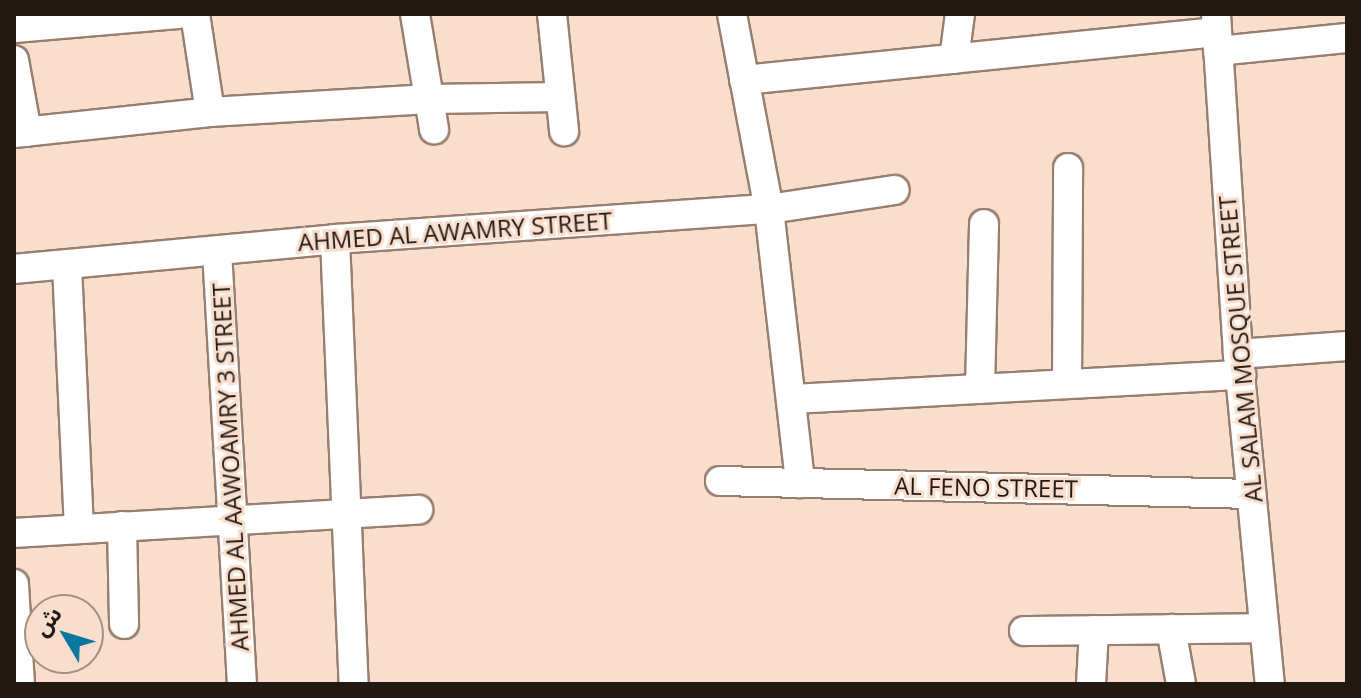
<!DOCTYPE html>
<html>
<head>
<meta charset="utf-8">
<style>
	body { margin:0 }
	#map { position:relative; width:1361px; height:698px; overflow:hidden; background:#fadecd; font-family:"Open Sans","Noto Sans Arabic",sans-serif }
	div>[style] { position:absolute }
	.roads { filter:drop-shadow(2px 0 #987e6e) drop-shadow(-2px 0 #987e6e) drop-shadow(0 2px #987e6e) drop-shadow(0 -2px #987e6e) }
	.minor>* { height:28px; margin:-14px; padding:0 14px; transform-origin:14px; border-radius:14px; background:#fff }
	span { translate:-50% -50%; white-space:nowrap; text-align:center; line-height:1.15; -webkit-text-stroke:6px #fadecd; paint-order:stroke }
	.street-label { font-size:24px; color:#231913 }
	.frame { position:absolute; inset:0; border:16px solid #231913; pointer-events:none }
	.north { position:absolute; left:24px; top:594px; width:80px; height:80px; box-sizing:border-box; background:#fadecd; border:2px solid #a48f83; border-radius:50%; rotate:308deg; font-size:22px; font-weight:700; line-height:32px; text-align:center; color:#231913 }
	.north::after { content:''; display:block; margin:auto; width:28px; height:36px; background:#0a77a1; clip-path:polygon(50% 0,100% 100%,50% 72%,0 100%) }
</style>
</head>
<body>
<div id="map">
	<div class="roads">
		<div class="minor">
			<i style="left:195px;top:14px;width:99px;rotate:81.3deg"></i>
			<i style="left:415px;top:14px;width:117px;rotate:80.6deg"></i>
			<i style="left:552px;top:14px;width:118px;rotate:84.1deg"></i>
			<i style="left:732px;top:14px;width:198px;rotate:79.3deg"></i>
			<i style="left:769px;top:209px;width:276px;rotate:83.5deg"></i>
			<i style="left:1216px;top:14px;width:341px;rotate:86.3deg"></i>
			<i style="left:1238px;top:354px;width:332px;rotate:84.5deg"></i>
			<i style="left:14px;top:28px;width:165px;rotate:-4.9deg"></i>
			<i style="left:1218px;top:51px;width:130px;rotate:-5.8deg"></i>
			<i style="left:954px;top:59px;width:45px;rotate:-82.4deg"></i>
			<i style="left:14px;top:60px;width:73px;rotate:79.8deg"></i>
			<i style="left:744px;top:80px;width:475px;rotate:-5.8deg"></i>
			<i style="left:14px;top:133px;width:197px;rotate:-6.1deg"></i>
			<i style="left:210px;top:112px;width:220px;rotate:-3.4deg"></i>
			<i style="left:430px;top:99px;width:130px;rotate:-0.9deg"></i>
			<i style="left:335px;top:239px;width:445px;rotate:87.6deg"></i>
			<i style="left:217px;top:251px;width:434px;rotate:86.7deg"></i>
			<i style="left:67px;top:265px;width:264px;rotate:87.4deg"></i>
			<i style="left:14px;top:269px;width:322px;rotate:-5.3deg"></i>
			<i style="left:335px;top:239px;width:435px;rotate:-4deg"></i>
			<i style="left:769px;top:209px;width:127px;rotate:-8.6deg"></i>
			<i style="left:1238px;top:354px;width:109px;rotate:-4.2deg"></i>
			<i style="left:1067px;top:384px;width:216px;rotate:-89.7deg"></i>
			<i style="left:980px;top:389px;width:165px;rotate:-88.6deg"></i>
			<i style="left:793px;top:399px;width:449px;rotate:-3.1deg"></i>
			<i style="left:720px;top:481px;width:531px;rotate:1.4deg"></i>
			<i style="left:122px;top:526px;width:98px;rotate:88.8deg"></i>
			<i style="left:14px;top:533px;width:405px;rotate:-3.3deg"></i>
			<i style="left:14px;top:584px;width:100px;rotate:86.6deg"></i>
			<i style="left:1171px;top:629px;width:56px;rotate:79.7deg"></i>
			<i style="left:1024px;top:631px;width:240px;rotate:-0.7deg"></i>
			<i style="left:1091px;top:684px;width:54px;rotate:-86.8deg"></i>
		</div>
	</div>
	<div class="street-label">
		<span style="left:455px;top:231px;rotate:-4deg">AHMED AL AWAMRY STREET</span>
		<span style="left:1240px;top:349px;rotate:-95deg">AL SALAM MOSQUE STREET</span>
		<span style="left:230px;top:467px;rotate:-93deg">AHMED AL AAWOAMRY 3 STREET</span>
		<span style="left:986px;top:487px;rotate:1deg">AL FENO STREET</span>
	</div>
	<div class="frame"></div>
	<div class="north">ش</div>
</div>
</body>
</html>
